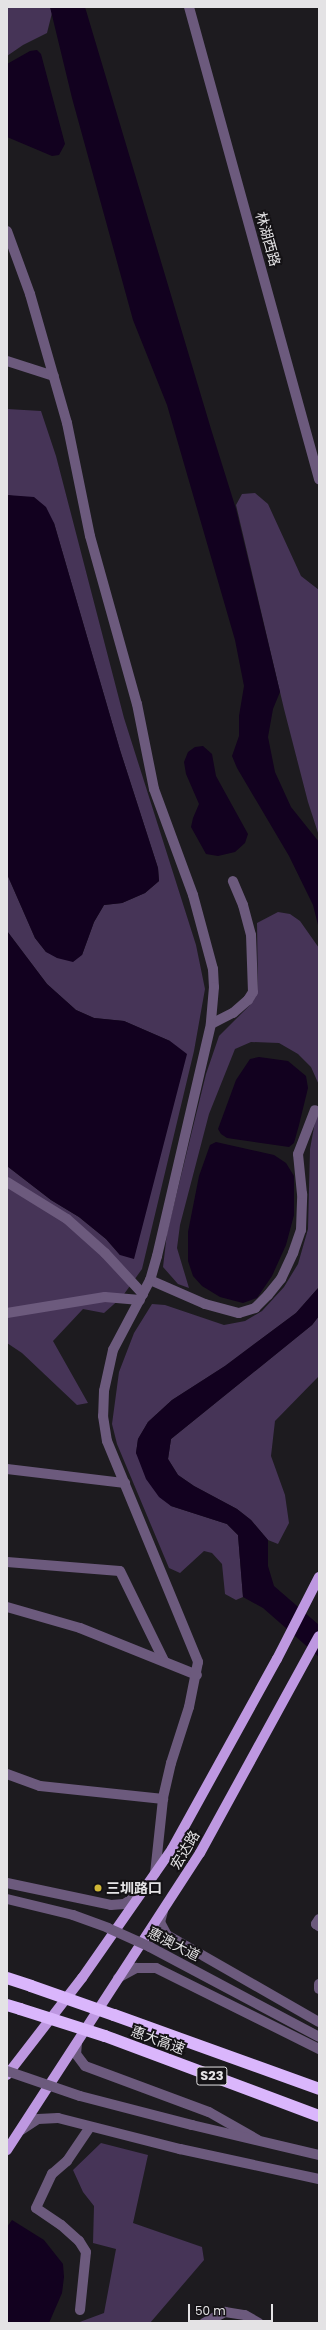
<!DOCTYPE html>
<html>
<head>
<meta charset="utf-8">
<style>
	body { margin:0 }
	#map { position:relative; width:326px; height:2330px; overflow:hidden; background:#1d1b1f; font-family:Poppins,"Noto Sans SC",sans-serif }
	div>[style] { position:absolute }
	.green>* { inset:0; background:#463457 }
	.water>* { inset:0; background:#12011f }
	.minor>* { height:10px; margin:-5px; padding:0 5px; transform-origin:5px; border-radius:5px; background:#6c5a7d }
	.tertiary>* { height:10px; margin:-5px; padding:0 5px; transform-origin:5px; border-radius:5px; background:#6c5a7d }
	.primary>* { height:10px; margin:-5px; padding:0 5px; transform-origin:5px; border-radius:5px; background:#be98e1 }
	.motorway>* { height:12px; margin:-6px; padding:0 6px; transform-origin:6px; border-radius:6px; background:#dab6fc }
	.tertiary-bridge>* { height:10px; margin:-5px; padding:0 5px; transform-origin:5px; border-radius:5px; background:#6c5a7d }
	.motorway-bridge>* { height:12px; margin:-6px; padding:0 6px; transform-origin:6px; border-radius:6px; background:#dab6fc }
	.dots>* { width:11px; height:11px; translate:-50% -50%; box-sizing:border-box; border:2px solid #141215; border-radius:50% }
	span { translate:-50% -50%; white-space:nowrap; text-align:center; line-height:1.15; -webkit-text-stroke:4px #141215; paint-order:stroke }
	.shield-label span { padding:1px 3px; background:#141215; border:1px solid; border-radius:3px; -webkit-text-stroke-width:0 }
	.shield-label { font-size:13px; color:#e4e3e5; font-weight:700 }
	.street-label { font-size:14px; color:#e4e3e5 }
	.poi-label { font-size:14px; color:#e4e3e5; font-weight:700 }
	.left { translate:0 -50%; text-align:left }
	.frame { position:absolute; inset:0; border:8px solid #e4e3e5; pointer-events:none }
	.scale { position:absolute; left:188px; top:2304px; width:85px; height:18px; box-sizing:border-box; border:2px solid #e4e3e5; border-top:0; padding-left:5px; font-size:12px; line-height:14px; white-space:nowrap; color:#e4e3e5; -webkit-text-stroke:3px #141215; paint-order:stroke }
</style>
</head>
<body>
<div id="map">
	<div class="green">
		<i style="clip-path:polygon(7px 7px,50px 7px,52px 13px,47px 33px,23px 45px,7px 56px)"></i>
		<i style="clip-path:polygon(7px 409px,41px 411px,56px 456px,124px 718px,196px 945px,205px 989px,194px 1051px,142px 1269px,122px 1297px,104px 1313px,83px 1309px,53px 1341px,88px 1403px,77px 1405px,22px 1353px,7px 1343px,7px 1166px,51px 1200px,79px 1217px,106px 1239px,120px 1255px,170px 1041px,124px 1021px,94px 1018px,76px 1010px,47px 984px,7px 931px,7px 874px,35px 938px,46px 952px,82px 955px,94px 922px,104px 905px,122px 903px,145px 893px,159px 881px,158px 868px,120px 750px,54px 523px,19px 497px,7px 495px)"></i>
		<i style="clip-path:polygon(255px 493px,268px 504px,301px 576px,319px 590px,319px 836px,308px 802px,284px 709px,236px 505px,242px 494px)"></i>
		<i style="clip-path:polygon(278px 912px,290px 914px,300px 921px,319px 948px,319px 1085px,311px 1067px,298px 1054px,279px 1043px,251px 1042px,235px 1049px,209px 1114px,180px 1225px,177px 1248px,189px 1288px,178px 1284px,163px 1267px,167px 1233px,206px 1074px,219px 1036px,251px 1004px,258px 992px,257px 923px)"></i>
		<i style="clip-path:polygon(319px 1100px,319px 1287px,296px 1313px,225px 1366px,172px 1400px,148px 1422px,138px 1439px,136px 1453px,171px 1506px,227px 1524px,238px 1535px,243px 1597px,236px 1600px,225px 1594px,222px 1564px,212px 1553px,204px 1551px,180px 1573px,169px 1568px,117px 1444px,112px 1424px,119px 1372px,134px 1333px,152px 1304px,165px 1305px,224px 1325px,245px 1321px,262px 1311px,284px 1287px,298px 1264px,308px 1229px,310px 1149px)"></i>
		<i style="clip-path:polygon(319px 1316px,319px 1376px,275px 1421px,271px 1456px,285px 1495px,289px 1523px,278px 1544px,268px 1540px,251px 1520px,237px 1509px,194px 1486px,178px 1475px,168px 1459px,171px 1439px,312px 1325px)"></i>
		<i style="clip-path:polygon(101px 2143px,148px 2155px,133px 2223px,202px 2247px,204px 2260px,150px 2323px,77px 2323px,104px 2313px,116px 2249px,93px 2243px,94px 2206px,83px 2192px,73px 2170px)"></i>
	</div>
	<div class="water">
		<i style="clip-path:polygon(50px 7px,85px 7px,211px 429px,236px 509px,280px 692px,273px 709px,268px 737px,275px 772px,291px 807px,319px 842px,319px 929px,313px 905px,289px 856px,237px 768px,232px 756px,239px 736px,239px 716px,244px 686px,235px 640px,167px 405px,133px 320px,72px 98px)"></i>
		<i style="clip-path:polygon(37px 50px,41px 54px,65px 144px,59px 155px,52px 156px,7px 137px,7px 64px,30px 51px)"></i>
		<i style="clip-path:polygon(7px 495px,34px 497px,46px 507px,54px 523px,120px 750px,158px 868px,159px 881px,145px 893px,122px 903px,104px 905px,94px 922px,82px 955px,73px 962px,57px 958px,46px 952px,35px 938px,7px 874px)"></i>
		<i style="clip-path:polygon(203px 746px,212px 754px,216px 776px,248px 834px,245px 843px,235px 852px,218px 856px,206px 854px,191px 827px,193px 818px,199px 804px,186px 774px,184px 762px,188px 752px,195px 747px)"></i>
		<i style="clip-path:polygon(7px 931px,47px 984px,76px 1010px,94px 1018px,124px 1021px,170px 1041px,187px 1054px,134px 1259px,120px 1255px,106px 1239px,79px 1217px,51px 1200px,7px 1166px)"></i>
		<i style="clip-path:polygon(259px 1057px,288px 1061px,306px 1076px,308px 1088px,299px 1125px,294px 1143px,289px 1147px,227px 1138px,221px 1134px,218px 1129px,236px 1080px,250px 1059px)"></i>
		<i style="clip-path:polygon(216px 1142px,274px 1155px,286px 1163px,294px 1176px,294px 1215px,286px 1245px,272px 1276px,257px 1298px,243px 1303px,220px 1297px,202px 1286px,193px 1276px,188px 1261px,188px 1232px,199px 1176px,210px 1145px)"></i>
		<i style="clip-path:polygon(319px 1287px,319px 1316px,312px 1325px,171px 1439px,168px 1459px,178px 1475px,194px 1486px,237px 1509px,251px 1520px,268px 1540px,268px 1566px,274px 1586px,319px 1625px,319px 1657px,263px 1608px,243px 1597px,238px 1535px,227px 1524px,171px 1506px,159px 1497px,146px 1479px,136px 1453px,138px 1439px,148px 1422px,172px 1400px,225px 1366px,296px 1313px)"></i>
		<i style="clip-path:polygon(12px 2220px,44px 2240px,63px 2264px,64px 2277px,62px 2293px,49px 2323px,7px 2322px,7px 2227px)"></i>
	</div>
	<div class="minor">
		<i style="left:7px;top:361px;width:49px;rotate:17.7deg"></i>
		<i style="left:211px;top:1024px;width:25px;rotate:-27deg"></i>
		<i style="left:233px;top:1013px;width:20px;rotate:-41deg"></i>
		<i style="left:248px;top:1000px;width:9px;rotate:-58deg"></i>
		<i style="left:253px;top:992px;width:57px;rotate:-92deg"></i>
		<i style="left:251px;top:935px;width:31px;rotate:-105deg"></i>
		<i style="left:243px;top:905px;width:26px;rotate:-113deg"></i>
		<i style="left:7px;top:1182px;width:70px;rotate:31.7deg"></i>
		<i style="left:67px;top:1219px;width:51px;rotate:41.8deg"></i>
		<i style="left:105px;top:1253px;width:56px;rotate:47.2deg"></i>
		<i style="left:150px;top:1280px;width:60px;rotate:23.6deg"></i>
		<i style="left:205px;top:1304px;width:35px;rotate:15deg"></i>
		<i style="left:239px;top:1313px;width:17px;rotate:-17deg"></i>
		<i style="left:255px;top:1308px;width:18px;rotate:-45deg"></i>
		<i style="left:268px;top:1295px;width:21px;rotate:-51deg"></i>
		<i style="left:281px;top:1279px;width:29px;rotate:-65deg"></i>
		<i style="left:293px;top:1253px;width:24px;rotate:-71deg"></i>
		<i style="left:301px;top:1230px;width:36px;rotate:-88deg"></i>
		<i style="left:302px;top:1194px;width:40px;rotate:-95.7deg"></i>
		<i style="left:298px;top:1154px;width:47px;rotate:-68.9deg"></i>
		<i style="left:7px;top:1313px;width:99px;rotate:-9.3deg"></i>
		<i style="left:105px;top:1297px;width:35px;rotate:5deg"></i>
		<i style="left:7px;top:1469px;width:119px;rotate:6.8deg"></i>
		<i style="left:7px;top:1562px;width:113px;rotate:4.6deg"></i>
		<i style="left:120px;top:1571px;width:100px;rotate:63.9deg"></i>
		<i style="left:7px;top:1607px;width:76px;rotate:16deg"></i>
		<i style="left:80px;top:1628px;width:126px;rotate:21.9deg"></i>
		<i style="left:7px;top:1774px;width:35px;rotate:20deg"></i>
		<i style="left:40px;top:1786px;width:124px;rotate:6deg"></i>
		<i style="left:319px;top:1919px;width:6px;rotate:121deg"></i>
		<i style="left:316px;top:1924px;width:4px;rotate:34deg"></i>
		<i style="left:319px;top:1984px;width:5px;rotate:90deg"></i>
		<i style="left:80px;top:2310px;width:58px;rotate:-84.1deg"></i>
		<i style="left:86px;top:2252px;width:13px;rotate:-122deg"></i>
		<i style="left:79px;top:2241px;width:24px;rotate:-138deg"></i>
		<i style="left:61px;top:2225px;width:30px;rotate:-146deg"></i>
		<i style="left:36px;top:2208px;width:38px;rotate:-65deg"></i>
		<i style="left:52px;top:2174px;width:20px;rotate:-41deg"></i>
		<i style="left:67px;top:2161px;width:41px;rotate:-55.9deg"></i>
		<i style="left:204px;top:2323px;width:24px;rotate:-28deg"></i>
		<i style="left:225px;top:2312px;width:20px;rotate:9deg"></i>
		<i style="left:245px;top:2315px;width:16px;rotate:30deg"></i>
	</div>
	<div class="tertiary">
		<i style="left:189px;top:7px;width:490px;rotate:74.6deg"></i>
		<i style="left:7px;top:231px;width:67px;rotate:69.9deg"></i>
		<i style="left:30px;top:294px;width:134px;rotate:74deg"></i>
		<i style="left:67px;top:423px;width:115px;rotate:78.5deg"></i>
		<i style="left:90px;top:536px;width:174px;rotate:74.4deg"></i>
		<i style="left:137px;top:704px;width:87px;rotate:78.7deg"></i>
		<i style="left:154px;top:789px;width:113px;rotate:69.8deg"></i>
		<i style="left:193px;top:895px;width:77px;rotate:74.9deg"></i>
		<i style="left:213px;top:969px;width:18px;rotate:87deg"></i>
		<i style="left:214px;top:987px;width:37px;rotate:95deg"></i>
		<i style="left:211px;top:1024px;width:238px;rotate:103.1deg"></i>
		<i style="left:157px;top:1256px;width:25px;rotate:106deg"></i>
		<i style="left:150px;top:1280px;width:79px;rotate:117.9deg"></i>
		<i style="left:113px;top:1350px;width:42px;rotate:102.4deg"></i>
		<i style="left:104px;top:1391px;width:25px;rotate:92deg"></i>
		<i style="left:103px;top:1416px;width:25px;rotate:81deg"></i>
		<i style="left:107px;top:1441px;width:239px;rotate:67.6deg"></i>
		<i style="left:198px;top:1662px;width:46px;rotate:101.3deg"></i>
		<i style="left:189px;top:1707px;width:59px;rotate:107.8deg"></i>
		<i style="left:171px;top:1763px;width:37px;rotate:103deg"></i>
		<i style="left:163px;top:1799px;width:75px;rotate:96.1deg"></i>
		<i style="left:7px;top:1883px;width:106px;rotate:11.9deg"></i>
		<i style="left:111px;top:1905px;width:13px;rotate:-4deg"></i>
		<i style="left:124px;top:1904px;width:19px;rotate:-32deg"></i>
		<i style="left:163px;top:1911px;width:11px;rotate:105deg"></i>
		<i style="left:160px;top:1922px;width:15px;rotate:62deg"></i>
		<i style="left:167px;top:1935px;width:175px;rotate:29.8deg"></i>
		<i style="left:118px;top:1978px;width:21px;rotate:-29deg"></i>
		<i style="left:136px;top:1968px;width:20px"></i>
		<i style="left:156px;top:1968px;width:182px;rotate:26.4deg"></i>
		<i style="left:77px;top:2043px;width:11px;rotate:95deg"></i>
		<i style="left:76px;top:2054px;width:15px;rotate:53deg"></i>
		<i style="left:85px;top:2066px;width:132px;rotate:20.4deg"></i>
		<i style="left:209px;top:2112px;width:56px;rotate:29.7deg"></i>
		<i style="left:192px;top:2125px;width:130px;rotate:13.3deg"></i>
		<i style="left:21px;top:2130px;width:20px;rotate:-33deg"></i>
		<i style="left:38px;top:2119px;width:20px;rotate:-3deg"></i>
		<i style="left:58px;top:2118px;width:126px;rotate:14.3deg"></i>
		<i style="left:180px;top:2149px;width:142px;rotate:12.2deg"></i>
	</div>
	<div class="primary">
		<i style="left:7px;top:2075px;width:123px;rotate:-52.3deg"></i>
		<i style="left:82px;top:1978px;width:157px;rotate:-55.1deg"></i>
		<i style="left:172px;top:1849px;width:217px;rotate:-61.1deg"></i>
		<i style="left:277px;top:1659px;width:92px;rotate:-62.9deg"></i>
		<i style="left:7px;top:2150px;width:354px;rotate:-57deg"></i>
		<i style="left:200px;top:1853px;width:247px;rotate:-61.3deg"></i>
	</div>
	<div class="motorway">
		<i style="left:7px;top:1978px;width:25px;rotate:18deg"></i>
		<i style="left:7px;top:2005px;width:14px;rotate:17deg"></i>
		<i style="left:114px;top:2015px;width:218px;rotate:19.8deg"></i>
		<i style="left:105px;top:2036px;width:228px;rotate:20.5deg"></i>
	</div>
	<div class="tertiary-bridge">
		<i style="left:7px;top:1899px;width:68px;rotate:13.6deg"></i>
		<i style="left:73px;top:1915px;width:37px;rotate:20deg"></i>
		<i style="left:108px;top:1928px;width:46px;rotate:24.3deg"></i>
		<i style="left:150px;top:1947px;width:191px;rotate:28deg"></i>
		<i style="left:7px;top:2071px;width:77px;rotate:18.9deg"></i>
		<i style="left:80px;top:2096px;width:116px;rotate:14.5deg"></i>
	</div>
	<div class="motorway-bridge">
		<i style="left:31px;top:1986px;width:88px;rotate:19.3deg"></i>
		<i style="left:20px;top:2009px;width:89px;rotate:17.6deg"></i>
	</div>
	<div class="dots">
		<i style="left:98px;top:1888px;background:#d0b736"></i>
	</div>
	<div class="shield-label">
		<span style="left:212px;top:2076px">S23</span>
	</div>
	<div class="street-label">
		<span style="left:268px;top:239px;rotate:74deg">林湖西路</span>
		<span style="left:185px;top:1850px;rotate:-59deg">宏达路</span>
		<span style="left:174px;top:1944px;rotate:27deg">惠澳大道</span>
		<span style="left:158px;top:2040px;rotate:20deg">惠大高速</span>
	</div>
	<div class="poi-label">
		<span class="left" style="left:106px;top:1888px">三圳路口</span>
	</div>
	<div class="frame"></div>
	<div class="scale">50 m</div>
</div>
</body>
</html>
